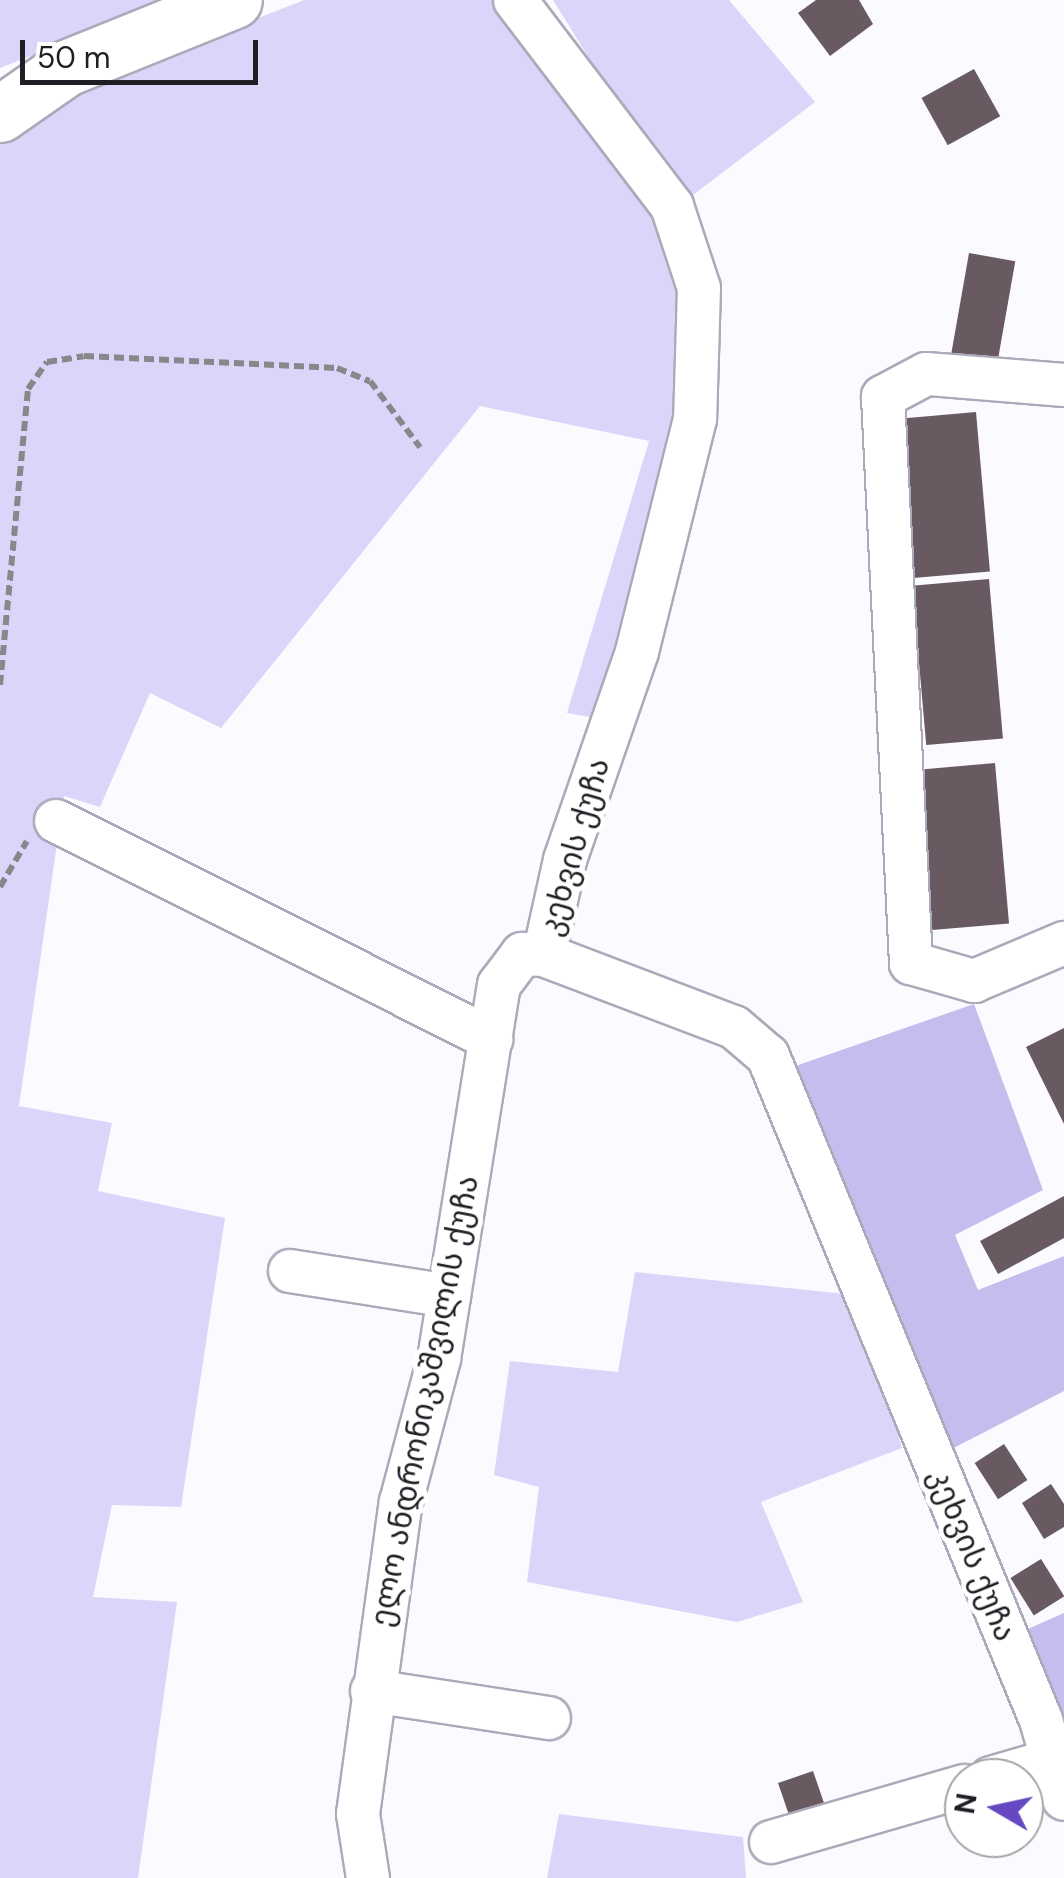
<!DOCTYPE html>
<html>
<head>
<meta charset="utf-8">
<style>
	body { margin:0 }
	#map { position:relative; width:1064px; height:1878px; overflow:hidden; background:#fbfbff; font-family:"DM Sans","Noto Sans Georgian",sans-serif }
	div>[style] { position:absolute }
	.green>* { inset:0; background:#dad6f9 }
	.forest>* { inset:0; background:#c4bdee }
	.building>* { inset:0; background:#695960; transform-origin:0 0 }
	.path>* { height:6px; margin-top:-3px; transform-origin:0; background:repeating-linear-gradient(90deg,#87878c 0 10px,transparent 0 15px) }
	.roads { filter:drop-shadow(2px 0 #acaaba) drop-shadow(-2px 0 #acaaba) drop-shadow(0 2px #acaaba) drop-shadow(0 -2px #acaaba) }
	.minor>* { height:42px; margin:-21px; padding:0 21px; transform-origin:21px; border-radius:21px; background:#fff }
	.major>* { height:55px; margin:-27.5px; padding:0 27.5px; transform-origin:27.5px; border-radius:27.5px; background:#fff }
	span { translate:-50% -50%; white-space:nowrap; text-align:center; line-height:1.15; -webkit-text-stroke:10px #fff; paint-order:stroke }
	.street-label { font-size:30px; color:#1e1e24 }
	.north { position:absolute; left:944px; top:1758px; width:100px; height:100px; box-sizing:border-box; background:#fff; border:2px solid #a5a5a7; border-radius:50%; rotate:279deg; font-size:28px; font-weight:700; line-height:40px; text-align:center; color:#1e1e24 }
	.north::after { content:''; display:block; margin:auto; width:35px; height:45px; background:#6648c1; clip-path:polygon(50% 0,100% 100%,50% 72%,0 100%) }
	.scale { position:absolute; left:20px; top:40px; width:238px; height:45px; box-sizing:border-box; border:5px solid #1e1e24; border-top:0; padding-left:12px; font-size:30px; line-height:35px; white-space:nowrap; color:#1e1e24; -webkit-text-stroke:8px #fff; paint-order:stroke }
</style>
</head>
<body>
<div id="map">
	<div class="green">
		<i style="clip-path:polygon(0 0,173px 0,0 68px)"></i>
		<i style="clip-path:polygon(304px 0,517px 0,661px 210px,691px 350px,631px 614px,595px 718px,567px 713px,649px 441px,480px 406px,221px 728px,150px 693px,100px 807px,64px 796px,19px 1106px,112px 1123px,98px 1191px,225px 1218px,181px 1507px,112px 1505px,93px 1597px,177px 1602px,138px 1878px,0 1878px,0 145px,70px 92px)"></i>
		<i style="clip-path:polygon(553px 0,729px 0,815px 102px,680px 205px)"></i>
		<i style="clip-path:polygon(635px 1272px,855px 1295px,902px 1448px,761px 1502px,803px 1602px,737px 1622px,527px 1582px,539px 1487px,494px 1475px,510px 1361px,618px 1372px)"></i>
		<i style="clip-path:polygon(559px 1814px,743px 1837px,746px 1878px,547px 1878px)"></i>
	</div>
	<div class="forest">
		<i style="clip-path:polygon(974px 1004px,1043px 1190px,955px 1235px,978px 1290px,1064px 1256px,1064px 1391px,942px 1454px,784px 1070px)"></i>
		<i style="clip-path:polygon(1064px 1613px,1064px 1754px,1012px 1636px)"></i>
	</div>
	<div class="building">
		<i style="clip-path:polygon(816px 0,859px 0,873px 24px,830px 56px,798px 13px)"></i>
		<i style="left:974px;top:69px;width:54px;height:60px;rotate:61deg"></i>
		<i style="left:969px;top:253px;width:47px;height:106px;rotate:10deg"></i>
		<i style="left:976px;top:412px;width:160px;height:77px;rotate:85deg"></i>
		<i style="left:989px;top:579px;width:160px;height:77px;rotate:85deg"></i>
		<i style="left:995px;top:763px;width:161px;height:77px;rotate:85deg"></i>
		<i style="clip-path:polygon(1064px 1028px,1064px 1124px,1026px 1047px)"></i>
		<i style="clip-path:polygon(1064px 1196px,1064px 1238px,998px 1274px,980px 1241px)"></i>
		<i style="left:1004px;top:1444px;width:43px;height:35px;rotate:57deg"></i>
		<i style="clip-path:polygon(1051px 1484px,1064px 1504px,1064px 1527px,1044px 1539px,1022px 1503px)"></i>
		<i style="left:1041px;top:1559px;width:44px;height:36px;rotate:58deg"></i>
		<i style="left:813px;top:1771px;width:46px;height:37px;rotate:71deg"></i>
	</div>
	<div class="path">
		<i style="left:0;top:685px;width:297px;rotate:-84.6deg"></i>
		<i style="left:28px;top:389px;width:33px;rotate:-55deg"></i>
		<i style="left:47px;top:362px;width:37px;rotate:-9deg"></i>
		<i style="left:84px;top:356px;width:253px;rotate:2.7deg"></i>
		<i style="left:337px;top:368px;width:35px;rotate:22deg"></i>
		<i style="left:370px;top:381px;width:83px;rotate:52.9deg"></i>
		<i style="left:0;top:887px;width:53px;rotate:-59.6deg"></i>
	</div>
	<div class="roads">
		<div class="minor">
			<i style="left:515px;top:0;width:259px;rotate:52.7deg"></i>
			<i style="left:672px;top:206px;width:86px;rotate:71.8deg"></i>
			<i style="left:699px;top:288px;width:131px;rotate:91.7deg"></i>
			<i style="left:695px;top:419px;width:240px;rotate:104deg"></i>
			<i style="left:637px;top:652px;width:220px;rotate:109.1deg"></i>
			<i style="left:565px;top:860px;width:97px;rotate:102.5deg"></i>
			<i style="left:1064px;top:385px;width:138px;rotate:-175.4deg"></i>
			<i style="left:926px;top:374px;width:49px;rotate:151.9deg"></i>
			<i style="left:883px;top:397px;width:567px;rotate:87.17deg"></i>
			<i style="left:911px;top:963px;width:66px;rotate:15.9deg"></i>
			<i style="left:974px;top:981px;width:98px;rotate:-22.9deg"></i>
			<i style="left:56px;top:821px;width:487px;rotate:26.6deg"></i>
			<i style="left:290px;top:1271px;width:161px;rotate:8.9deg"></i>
			<i style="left:372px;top:1691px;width:179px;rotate:8.7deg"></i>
			<i style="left:991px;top:1778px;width:65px;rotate:-16.2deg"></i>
			<i style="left:771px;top:1842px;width:201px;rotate:-16.2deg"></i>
			<i style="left:368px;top:1878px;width:65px;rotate:-98.9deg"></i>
			<i style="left:358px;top:1814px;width:315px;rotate:-82.2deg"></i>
			<i style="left:401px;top:1502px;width:148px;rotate:-75.1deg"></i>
			<i style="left:439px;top:1359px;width:379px;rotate:-80.9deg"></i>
			<i style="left:499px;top:985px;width:39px;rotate:-53deg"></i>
			<i style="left:522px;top:954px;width:22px;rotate:3deg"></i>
			<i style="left:544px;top:955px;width:203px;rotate:20.8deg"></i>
			<i style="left:734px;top:1027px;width:45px;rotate:40.5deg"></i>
			<i style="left:768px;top:1056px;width:718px;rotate:67.65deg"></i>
			<i style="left:1041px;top:1720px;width:82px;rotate:73.8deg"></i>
		</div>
		<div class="major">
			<i style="left:0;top:114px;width:80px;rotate:-34.9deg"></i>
			<i style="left:66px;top:68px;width:181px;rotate:-22deg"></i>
		</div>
	</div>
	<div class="street-label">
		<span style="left:575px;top:847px;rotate:-74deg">კეხვის ქუჩა</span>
		<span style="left:425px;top:1401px;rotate:-79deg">ელო ანდრონიკაშვილის ქუჩა</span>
		<span style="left:972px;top:1555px;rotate:68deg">კეხვის ქუჩა</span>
	</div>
	<div class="north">N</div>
	<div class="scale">50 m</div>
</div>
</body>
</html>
